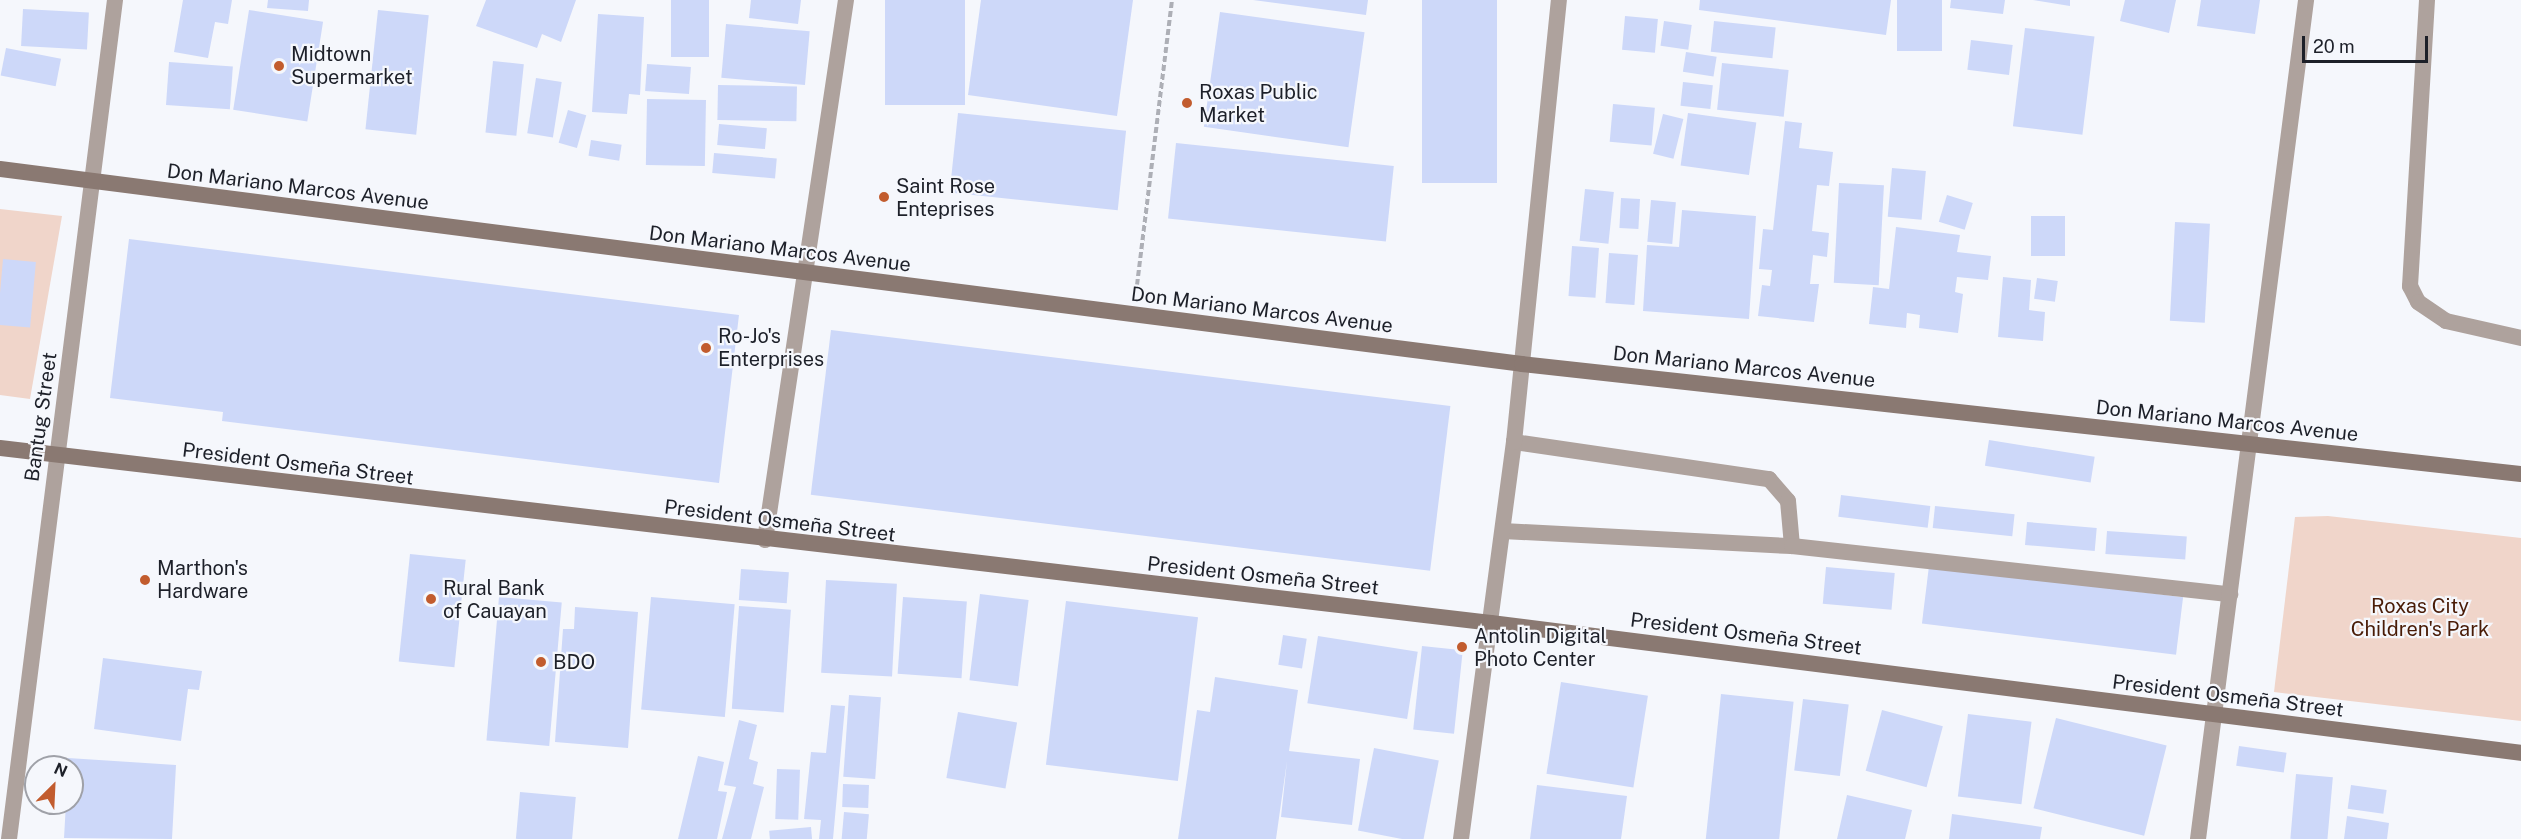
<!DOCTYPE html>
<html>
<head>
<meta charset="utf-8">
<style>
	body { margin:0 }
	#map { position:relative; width:2521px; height:839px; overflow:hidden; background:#f5f7fc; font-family:"Public Sans",sans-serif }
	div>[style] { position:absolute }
	.green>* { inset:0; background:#f0d5ca }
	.building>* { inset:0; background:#cdd8f9; transform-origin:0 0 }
	.path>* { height:4px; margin-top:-2px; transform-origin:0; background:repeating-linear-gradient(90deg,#adafb6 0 6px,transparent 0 9px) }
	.service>* { height:16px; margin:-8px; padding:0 8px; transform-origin:8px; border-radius:8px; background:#aea29d }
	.minor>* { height:16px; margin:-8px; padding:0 8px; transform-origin:8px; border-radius:8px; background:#aea29d }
	.tertiary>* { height:16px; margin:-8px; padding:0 8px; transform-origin:8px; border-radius:8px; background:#aea29d }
	.secondary>* { height:16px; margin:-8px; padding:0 8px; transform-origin:8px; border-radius:8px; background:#8a7972 }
	.dots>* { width:16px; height:16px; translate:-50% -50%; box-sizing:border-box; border:3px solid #f5f7fc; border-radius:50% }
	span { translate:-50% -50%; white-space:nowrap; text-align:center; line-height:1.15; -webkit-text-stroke:4.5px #f5f7fc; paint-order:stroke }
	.poi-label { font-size:20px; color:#1d2029 }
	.left { translate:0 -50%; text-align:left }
	.street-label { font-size:20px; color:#1d2029 }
	.park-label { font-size:20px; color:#491b06 }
	.north { position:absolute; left:24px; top:755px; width:60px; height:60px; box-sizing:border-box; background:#f5f7fc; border:2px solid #9fa1a8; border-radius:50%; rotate:24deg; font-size:16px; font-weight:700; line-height:24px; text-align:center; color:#1d2029 }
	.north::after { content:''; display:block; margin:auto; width:21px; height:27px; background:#c25c2e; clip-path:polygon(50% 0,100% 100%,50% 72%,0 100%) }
	.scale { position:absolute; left:2302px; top:36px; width:126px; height:27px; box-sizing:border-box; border:3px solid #1d2029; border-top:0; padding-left:8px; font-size:18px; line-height:21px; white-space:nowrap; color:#1d2029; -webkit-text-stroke:4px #f5f7fc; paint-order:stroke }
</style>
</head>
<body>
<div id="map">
	<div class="green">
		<i style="clip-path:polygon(0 209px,62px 216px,30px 399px,0 395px)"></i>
		<i style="clip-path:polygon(2328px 516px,2521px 538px,2521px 721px,2274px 692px,2295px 517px)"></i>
	</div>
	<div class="building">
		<i style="clip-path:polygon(183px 0,232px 0,228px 24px,215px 22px,208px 58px,174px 52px)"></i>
		<i style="clip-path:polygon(268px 0,309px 0,308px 11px,267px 8px)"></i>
		<i style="clip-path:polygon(486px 0,576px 0,561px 42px,542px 34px,537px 48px,476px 26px)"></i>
		<i style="left:671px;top:0;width:38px;height:57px"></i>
		<i style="clip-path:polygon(751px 0,801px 0,798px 24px,749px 18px)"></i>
		<i style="left:885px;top:0;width:80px;height:105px"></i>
		<i style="clip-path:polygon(981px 0,1133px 0,1117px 116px,968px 95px)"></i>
		<i style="clip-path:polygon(1253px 0,1368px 0,1366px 15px)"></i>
		<i style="left:1422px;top:0;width:75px;height:183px"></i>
		<i style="clip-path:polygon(1700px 0,1891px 0,1886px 35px,1699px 10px)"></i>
		<i style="left:1897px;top:0;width:45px;height:51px"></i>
		<i style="clip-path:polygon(1951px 0,2005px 0,2003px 14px,1950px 8px)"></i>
		<i style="clip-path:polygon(2033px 0,2070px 0,2070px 6px)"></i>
		<i style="clip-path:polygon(2125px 0,2176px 0,2169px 33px,2120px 21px)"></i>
		<i style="clip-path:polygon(2201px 0,2260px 0,2255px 34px,2197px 26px)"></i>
		<i style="left:23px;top:9px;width:66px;height:37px;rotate:3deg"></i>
		<i style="left:249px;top:10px;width:75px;height:101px;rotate:9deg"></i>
		<i style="left:378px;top:10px;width:51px;height:120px;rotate:6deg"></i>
		<i style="left:1220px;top:12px;width:146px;height:116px;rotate:8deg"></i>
		<i style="clip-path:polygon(598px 14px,644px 17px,640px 95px,629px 94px,627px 114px,592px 112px)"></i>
		<i style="left:1625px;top:16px;width:33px;height:34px;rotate:5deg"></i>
		<i style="left:1664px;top:21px;width:28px;height:25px;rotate:8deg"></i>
		<i style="left:1714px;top:21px;width:62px;height:31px;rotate:6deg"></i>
		<i style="left:726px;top:24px;width:84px;height:54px;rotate:5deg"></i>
		<i style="left:2025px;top:28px;width:70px;height:99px;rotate:7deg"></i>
		<i style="left:1971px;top:40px;width:42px;height:30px;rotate:7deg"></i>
		<i style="left:6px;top:48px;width:56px;height:28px;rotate:11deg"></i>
		<i style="left:1686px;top:52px;width:31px;height:20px;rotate:9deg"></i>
		<i style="left:493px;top:61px;width:31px;height:72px;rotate:6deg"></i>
		<i style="left:169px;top:62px;width:64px;height:43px;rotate:4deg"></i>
		<i style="left:1722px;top:63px;width:67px;height:47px;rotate:6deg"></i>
		<i style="left:647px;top:64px;width:44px;height:27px;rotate:4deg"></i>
		<i style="left:536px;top:78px;width:26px;height:56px;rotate:9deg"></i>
		<i style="left:1683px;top:82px;width:30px;height:24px;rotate:6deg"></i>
		<i style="left:718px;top:85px;width:79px;height:35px;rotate:1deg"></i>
		<i style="left:647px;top:99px;width:59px;height:66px;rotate:1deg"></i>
		<i style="left:1613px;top:104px;width:42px;height:38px;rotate:5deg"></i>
		<i style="left:568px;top:110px;width:19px;height:34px;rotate:16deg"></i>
		<i style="left:958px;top:113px;width:169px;height:80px;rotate:6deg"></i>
		<i style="left:1688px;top:113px;width:69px;height:53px;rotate:8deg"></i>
		<i style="left:1663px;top:114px;width:21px;height:41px;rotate:14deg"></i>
		<i style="clip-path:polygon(1785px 121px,1802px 123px,1799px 148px,1833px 152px,1829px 186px,1817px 185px,1812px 231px,1829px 233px,1827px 257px,1813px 255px,1810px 284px,1819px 284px,1814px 322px,1758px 316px,1762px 285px,1770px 286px,1772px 270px,1759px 269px,1763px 229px,1773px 230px)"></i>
		<i style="left:719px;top:124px;width:48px;height:21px;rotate:5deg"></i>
		<i style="left:591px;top:140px;width:31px;height:16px;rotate:9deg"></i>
		<i style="left:1176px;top:143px;width:219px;height:76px;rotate:6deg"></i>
		<i style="left:714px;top:153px;width:63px;height:20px;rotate:5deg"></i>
		<i style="left:1892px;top:168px;width:34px;height:49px;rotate:5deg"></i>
		<i style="left:1839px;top:183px;width:45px;height:100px;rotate:3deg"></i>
		<i style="left:1585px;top:189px;width:29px;height:52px;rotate:6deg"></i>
		<i style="left:1947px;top:195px;width:27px;height:28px;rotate:17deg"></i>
		<i style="left:1621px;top:198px;width:19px;height:30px;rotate:3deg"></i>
		<i style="left:1651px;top:200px;width:25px;height:42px;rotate:5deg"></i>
		<i style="clip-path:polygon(1682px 210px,1756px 216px,1749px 319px,1643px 311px,1647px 245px,1679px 247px)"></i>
		<i style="left:2031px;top:216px;width:34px;height:40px"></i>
		<i style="left:2175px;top:222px;width:35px;height:99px;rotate:3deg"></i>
		<i style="clip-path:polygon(1896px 227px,1960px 235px,1957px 252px,1991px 256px,1988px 280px,1957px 277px,1955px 292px,1963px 294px,1958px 333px,1919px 328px,1920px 315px,1907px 313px,1906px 328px,1869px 324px,1873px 287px,1889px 289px)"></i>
		<i style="clip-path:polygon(129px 239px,739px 315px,719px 483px,222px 421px,223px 412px,110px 398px)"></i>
		<i style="left:1572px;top:246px;width:27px;height:50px;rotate:4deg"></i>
		<i style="left:1609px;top:253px;width:29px;height:50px;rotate:4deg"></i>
		<i style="left:3px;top:259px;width:33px;height:66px;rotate:5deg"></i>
		<i style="clip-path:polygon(2003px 277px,2031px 280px,2029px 310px,2045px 312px,2043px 341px,1998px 337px)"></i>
		<i style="left:2037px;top:278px;width:21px;height:21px;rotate:8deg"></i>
		<i style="left:831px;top:330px;width:624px;height:166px;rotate:7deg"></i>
		<i style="left:1989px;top:440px;width:107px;height:26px;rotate:9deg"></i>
		<i style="left:1841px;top:495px;width:90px;height:22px;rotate:7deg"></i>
		<i style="left:1935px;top:506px;width:80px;height:22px;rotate:6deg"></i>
		<i style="left:2027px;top:522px;width:70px;height:23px;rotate:5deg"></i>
		<i style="left:2107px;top:531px;width:80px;height:23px;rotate:4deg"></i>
		<i style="left:410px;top:554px;width:56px;height:108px;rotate:6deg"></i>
		<i style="left:1929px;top:566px;width:256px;height:58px;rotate:7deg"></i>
		<i style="left:1826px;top:567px;width:69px;height:37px;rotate:5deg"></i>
		<i style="left:741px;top:569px;width:48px;height:31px;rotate:4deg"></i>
		<i style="left:826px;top:580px;width:71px;height:93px;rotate:3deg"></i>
		<i style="left:980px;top:594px;width:49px;height:87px;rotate:7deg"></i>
		<i style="left:499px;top:597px;width:63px;height:144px;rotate:5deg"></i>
		<i style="left:651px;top:597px;width:84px;height:113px;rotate:5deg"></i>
		<i style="left:903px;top:597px;width:64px;height:77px;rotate:4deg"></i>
		<i style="left:1066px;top:601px;width:133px;height:165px;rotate:7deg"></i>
		<i style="left:739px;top:606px;width:52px;height:103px;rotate:4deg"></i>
		<i style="clip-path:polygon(575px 607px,638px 612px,628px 748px,555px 742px,563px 629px,574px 629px)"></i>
		<i style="left:1283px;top:635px;width:24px;height:30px;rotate:9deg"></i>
		<i style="left:1318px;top:636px;width:101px;height:68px;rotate:9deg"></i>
		<i style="left:1422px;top:646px;width:41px;height:84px;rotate:6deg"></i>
		<i style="clip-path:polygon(103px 658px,202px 671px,199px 690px,188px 689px,181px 741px,94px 729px)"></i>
		<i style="clip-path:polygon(1215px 677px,1298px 690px,1289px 751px,1360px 759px,1352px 825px,1281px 817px,1287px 761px,1276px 839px,1178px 839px,1197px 710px,1210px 712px)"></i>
		<i style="left:1561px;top:682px;width:88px;height:93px;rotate:9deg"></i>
		<i style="left:1721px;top:694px;width:73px;height:146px;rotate:6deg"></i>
		<i style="left:849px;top:695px;width:32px;height:82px;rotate:4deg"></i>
		<i style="left:1803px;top:699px;width:46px;height:72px;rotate:7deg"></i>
		<i style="clip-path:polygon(831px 705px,845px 706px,833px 839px,819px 839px,821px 820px,804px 819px,811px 752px,826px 753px)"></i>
		<i style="left:1882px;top:710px;width:63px;height:63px;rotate:15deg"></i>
		<i style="left:958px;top:712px;width:60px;height:67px;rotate:10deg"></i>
		<i style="left:1968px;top:714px;width:64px;height:83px;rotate:7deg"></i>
		<i style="left:2056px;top:718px;width:114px;height:93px;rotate:14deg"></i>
		<i style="clip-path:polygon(739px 720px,757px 725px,749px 759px,758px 762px,753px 784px,764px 787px,751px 839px,722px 839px,736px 787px,724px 785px)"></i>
		<i style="left:2239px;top:746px;width:48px;height:20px;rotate:8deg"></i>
		<i style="left:1374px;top:748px;width:66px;height:84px;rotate:11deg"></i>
		<i style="clip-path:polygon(698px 756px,724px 762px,718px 791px,727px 792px,717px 839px,678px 839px)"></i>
		<i style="clip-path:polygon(68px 758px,176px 765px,172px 839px,64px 838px,66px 803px,72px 803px)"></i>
		<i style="left:777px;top:769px;width:23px;height:50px;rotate:2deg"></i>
		<i style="left:2296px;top:774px;width:37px;height:65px;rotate:5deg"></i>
		<i style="left:843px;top:784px;width:26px;height:23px;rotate:2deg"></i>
		<i style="clip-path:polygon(1537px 785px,1627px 796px,1621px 839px,1530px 839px)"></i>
		<i style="left:2351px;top:785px;width:36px;height:24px;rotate:8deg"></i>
		<i style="left:520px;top:792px;width:56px;height:47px;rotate:5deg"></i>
		<i style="clip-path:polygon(1847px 795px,1912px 810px,1905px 839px,1837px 839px)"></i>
		<i style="left:844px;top:812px;width:25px;height:27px;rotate:5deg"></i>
		<i style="clip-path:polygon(1952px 814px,2042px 827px,2040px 839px,1949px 839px)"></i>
		<i style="clip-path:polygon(2347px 816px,2389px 823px,2387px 839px,2344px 839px)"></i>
		<i style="left:811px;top:827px;width:12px;height:42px;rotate:85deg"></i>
	</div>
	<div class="path">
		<i style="left:1137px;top:285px;width:287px;rotate:-83deg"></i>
	</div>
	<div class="service">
		<i style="left:2427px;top:0;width:287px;rotate:93.4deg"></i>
		<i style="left:2410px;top:286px;width:18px;rotate:63deg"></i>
		<i style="left:2418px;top:302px;width:34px;rotate:34deg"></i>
		<i style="left:2446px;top:321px;width:77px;rotate:12.8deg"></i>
		<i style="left:1514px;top:442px;width:258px;rotate:8.3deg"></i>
		<i style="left:1769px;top:479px;width:29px;rotate:49deg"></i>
		<i style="left:1788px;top:501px;width:45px;rotate:84.9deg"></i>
		<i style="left:1503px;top:531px;width:289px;rotate:3deg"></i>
		<i style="left:1792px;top:546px;width:441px;rotate:6.3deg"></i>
	</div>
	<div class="minor">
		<i style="left:765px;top:540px;width:546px;rotate:-81.47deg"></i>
	</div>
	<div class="tertiary">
		<i style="left:9px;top:839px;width:846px;rotate:-82.8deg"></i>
		<i style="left:1461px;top:839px;width:401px;rotate:-82.4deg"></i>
		<i style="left:1514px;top:442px;width:444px;rotate:-84.2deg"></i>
		<i style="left:2198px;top:839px;width:846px;rotate:-82.66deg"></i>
	</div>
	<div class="secondary">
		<i style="left:0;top:169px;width:1534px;rotate:7.3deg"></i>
		<i style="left:1522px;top:364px;width:1005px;rotate:6.28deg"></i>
		<i style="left:0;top:448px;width:1501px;rotate:6.69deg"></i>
		<i style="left:1491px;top:623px;width:1038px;rotate:7.19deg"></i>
	</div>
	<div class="dots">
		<i style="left:279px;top:66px;background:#c25c2e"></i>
		<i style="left:1187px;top:103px;background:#c25c2e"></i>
		<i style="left:884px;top:197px;background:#c25c2e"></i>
		<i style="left:706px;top:348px;background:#c25c2e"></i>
		<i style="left:145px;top:580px;background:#c25c2e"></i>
		<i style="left:431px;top:599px;background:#c25c2e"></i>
		<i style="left:1462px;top:647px;background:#c25c2e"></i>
		<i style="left:541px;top:662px;background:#c25c2e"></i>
	</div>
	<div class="poi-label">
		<span class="left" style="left:291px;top:66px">Midtown<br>Supermarket</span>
		<span class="left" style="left:1199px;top:104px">Roxas Public<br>Market</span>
		<span class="left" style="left:896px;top:198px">Saint Rose<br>Enteprises</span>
		<span class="left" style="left:718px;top:348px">Ro-Jo's<br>Enterprises</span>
		<span class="left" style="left:157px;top:580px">Marthon's<br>Hardware</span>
		<span class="left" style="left:443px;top:600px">Rural Bank<br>of Cauayan</span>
		<span class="left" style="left:1474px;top:648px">Antolin Digital<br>Photo Center</span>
		<span class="left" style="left:553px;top:662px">BDO</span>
	</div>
	<div class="street-label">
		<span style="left:298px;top:187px;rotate:7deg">Don Mariano Marcos Avenue</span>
		<span style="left:780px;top:249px;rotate:7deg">Don Mariano Marcos Avenue</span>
		<span style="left:1262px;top:310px;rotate:7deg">Don Mariano Marcos Avenue</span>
		<span style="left:1744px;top:367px;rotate:6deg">Don Mariano Marcos Avenue</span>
		<span style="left:41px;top:417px;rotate:-82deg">Bantug Street</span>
		<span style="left:2227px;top:421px;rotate:6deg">Don Mariano Marcos Avenue</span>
		<span style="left:298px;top:464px;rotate:7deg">President Osmeña Street</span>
		<span style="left:780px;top:521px;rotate:7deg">President Osmeña Street</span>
		<span style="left:1263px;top:576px;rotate:6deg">President Osmeña Street</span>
		<span style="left:1746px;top:634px;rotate:7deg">President Osmeña Street</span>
		<span style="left:2228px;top:696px;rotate:7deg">President Osmeña Street</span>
	</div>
	<div class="park-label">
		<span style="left:2420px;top:618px">Roxas City<br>Children's Park</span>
	</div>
	<div class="north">N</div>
	<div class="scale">20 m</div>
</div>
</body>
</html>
